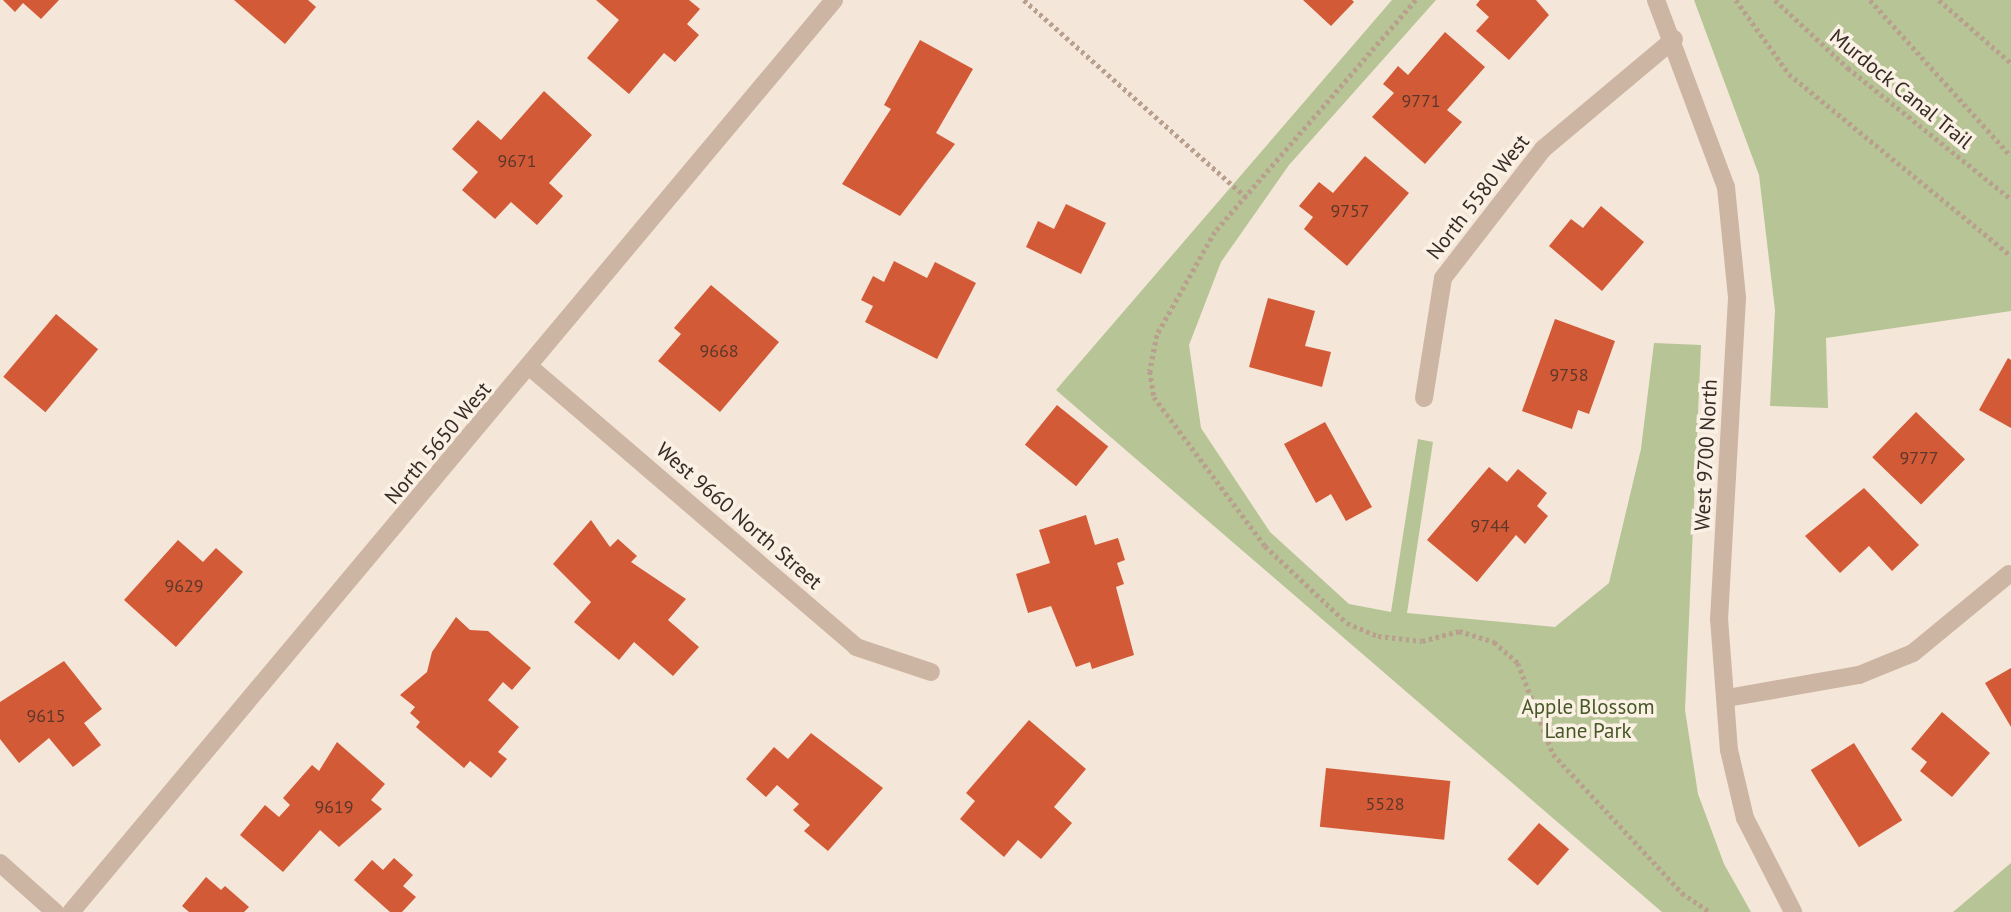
<!DOCTYPE html>
<html>
<head>
<meta charset="utf-8">
<style>
	body { margin:0 }
	#map { position:relative; width:2011px; height:912px; overflow:hidden; background:#f4e6d8; font-family:"PT Sans",sans-serif }
	div>[style] { position:absolute }
	.green>* { inset:0; background:#b6c496 }
	.building>* { inset:0; background:#d35a37; transform-origin:0 0 }
	.path>* { height:4.5px; margin-top:-2.25px; transform-origin:0; background:repeating-linear-gradient(90deg,#b99f8d 0 3.5px,transparent 0 7px) }
	.minor>* { height:18px; margin:-9px; padding:0 9px; transform-origin:9px; border-radius:9px; background:#cdb5a3 }
	span { translate:-50% -50%; white-space:nowrap; text-align:center; line-height:1.15; -webkit-text-stroke:7px #fbf0e4; paint-order:stroke }
	.number-label { font-size:18px; color:#5e372a }
	.number-label span { -webkit-text-stroke-width:0 }
	.street-label { font-size:21px; color:#372b26 }
	.park-label { font-size:21px; color:#475827 }
</style>
</head>
<body>
<div id="map">
	<div class="green">
		<i style="clip-path:polygon(1392px 0,1436px 0,1289px 165px,1221px 262px,1189px 345px,1201px 428px,1270px 532px,1349px 604px,1391px 612px,1418px 439px,1433px 442px,1407px 613px,1555px 627px,1609px 583px,1641px 449px,1654px 343px,1701px 345px,1685px 710px,1698px 794px,1724px 864px,1751px 912px,1662px 912px,1056px 390px)"></i>
		<i style="clip-path:polygon(1694px 0,2011px 0,2011px 311px,1826px 338px,1828px 408px,1770px 406px,1775px 310px,1759px 175px)"></i>
		<i style="clip-path:polygon(2011px 863px,2011px 912px,1953px 912px)"></i>
	</div>
	<div class="building">
		<i style="clip-path:polygon(3px 0,59px 0,41px 19px,23px 3px,15px 12px)"></i>
		<i style="clip-path:polygon(234px 0,308px 0,316px 7px,285px 44px)"></i>
		<i style="clip-path:polygon(596px 0,689px 0,700px 9px,687px 24px,699px 35px,675px 62px,664px 53px,629px 94px,587px 58px,619px 20px)"></i>
		<i style="clip-path:polygon(1303px 0,1352px 0,1354px 2px,1331px 26px)"></i>
		<i style="clip-path:polygon(1480px 0,1536px 0,1549px 15px,1509px 60px,1476px 31px,1489px 17px,1476px 5px)"></i>
		<i style="clip-path:polygon(1445px 32px,1485px 67px,1447px 110px,1462px 122px,1425px 164px,1372px 117px,1394px 93px,1383px 84px,1398px 66px,1408px 75px)"></i>
		<i style="clip-path:polygon(920px 40px,973px 69px,936px 133px,955px 144px,900px 216px,842px 184px,891px 109px,884px 105px)"></i>
		<i style="clip-path:polygon(544px 91px,592px 135px,549px 183px,563px 196px,537px 225px,511px 202px,495px 219px,462px 190px,478px 172px,452px 149px,478px 120px,501px 140px)"></i>
		<i style="clip-path:polygon(1365px 156px,1409px 193px,1347px 266px,1304px 229px,1313px 217px,1299px 206px,1319px 182px,1333px 193px)"></i>
		<i style="clip-path:polygon(1066px 204px,1106px 223px,1081px 274px,1026px 247px,1038px 221px,1054px 229px)"></i>
		<i style="clip-path:polygon(1601px 206px,1644px 242px,1602px 291px,1549px 246px,1571px 219px,1583px 228px)"></i>
		<i style="clip-path:polygon(894px 261px,927px 278px,935px 262px,976px 283px,937px 359px,865px 322px,873px 306px,861px 300px,873px 276px,884px 282px)"></i>
		<i style="clip-path:polygon(711px 285px,779px 342px,720px 412px,658px 361px,681px 334px,674px 328px)"></i>
		<i style="clip-path:polygon(1268px 298px,1315px 311px,1305px 346px,1331px 352px,1322px 387px,1249px 367px)"></i>
		<i style="left:56px;top:314px;width:55px;height:82px;rotate:40deg"></i>
		<i style="clip-path:polygon(1555px 319px,1615px 341px,1589px 414px,1578px 410px,1572px 429px,1522px 411px)"></i>
		<i style="clip-path:polygon(2008px 358px,2011px 360px,2011px 428px,1979px 410px)"></i>
		<i style="left:1057px;top:405px;width:66px;height:51px;rotate:39deg"></i>
		<i style="left:1916px;top:412px;width:68px;height:63px;rotate:44deg"></i>
		<i style="clip-path:polygon(1325px 422px,1372px 507px,1346px 521px,1331px 494px,1316px 503px,1284px 444px)"></i>
		<i style="clip-path:polygon(1489px 467px,1507px 482px,1518px 469px,1547px 493px,1537px 506px,1548px 516px,1525px 544px,1516px 535px,1477px 582px,1427px 540px)"></i>
		<i style="clip-path:polygon(1864px 488px,1919px 545px,1892px 571px,1869px 546px,1840px 573px,1805px 536px)"></i>
		<i style="clip-path:polygon(1086px 515px,1095px 545px,1118px 538px,1125px 560px,1117px 563px,1124px 584px,1116px 587px,1134px 655px,1092px 669px,1090px 662px,1076px 667px,1051px 606px,1028px 613px,1016px 574px,1050px 563px,1039px 530px)"></i>
		<i style="clip-path:polygon(591px 520px,610px 547px,618px 539px,637px 556px,631px 562px,686px 599px,668px 620px,699px 647px,673px 676px,634px 642px,619px 660px,574px 622px,591px 602px,553px 564px)"></i>
		<i style="clip-path:polygon(178px 540px,203px 562px,216px 548px,243px 572px,176px 647px,124px 600px)"></i>
		<i style="clip-path:polygon(456px 617px,470px 630px,488px 631px,531px 668px,512px 690px,503px 682px,488px 700px,519px 727px,498px 752px,507px 759px,491px 778px,470px 761px,464px 768px,416px 727px,420px 722px,410px 713px,415px 707px,400px 695px,427px 672px,432px 652px)"></i>
		<i style="clip-path:polygon(64px 661px,102px 709px,84px 723px,101px 745px,73px 767px,49px 738px,19px 763px,0 739px,0 702px)"></i>
		<i style="clip-path:polygon(2011px 668px,2011px 727px,1985px 683px)"></i>
		<i style="clip-path:polygon(1942px 712px,1990px 753px,1952px 797px,1920px 771px,1927px 762px,1911px 749px)"></i>
		<i style="clip-path:polygon(1029px 720px,1086px 769px,1054px 807px,1072px 823px,1041px 859px,1018px 840px,1004px 857px,960px 819px,975px 801px,966px 793px)"></i>
		<i style="clip-path:polygon(811px 733px,883px 788px,828px 851px,804px 831px,810px 825px,793px 810px,799px 804px,777px 785px,766px 797px,746px 779px,774px 747px,788px 759px)"></i>
		<i style="clip-path:polygon(337px 742px,385px 784px,371px 800px,382px 809px,339px 847px,320px 830px,283px 872px,240px 835px,265px 805px,279px 817px,290px 805px,283px 798px,312px 765px,319px 771px)"></i>
		<i style="left:1854px;top:743px;width:91px;height:51px;rotate:58deg"></i>
		<i style="left:1326px;top:768px;width:125px;height:59px;rotate:6deg"></i>
		<i style="left:1539px;top:823px;width:40px;height:48px;rotate:41deg"></i>
		<i style="clip-path:polygon(394px 858px,413px 875px,403px 886px,416px 897px,402px 912px,390px 912px,354px 880px,372px 860px,383px 870px)"></i>
		<i style="clip-path:polygon(206px 877px,221px 890px,225px 886px,249px 907px,244px 912px,189px 912px,182px 906px)"></i>
	</div>
	<div class="path">
		<i style="left:1024px;top:0;width:297px;rotate:41.6deg"></i>
		<i style="left:1416px;top:0;width:307px;rotate:130.9deg"></i>
		<i style="left:1215px;top:232px;width:118px;rotate:119.4deg"></i>
		<i style="left:1157px;top:335px;width:37px;rotate:101deg"></i>
		<i style="left:1150px;top:371px;width:26px;rotate:81deg"></i>
		<i style="left:1154px;top:397px;width:186px;rotate:53.3deg"></i>
		<i style="left:1265px;top:546px;width:112px;rotate:43.2deg"></i>
		<i style="left:1347px;top:623px;width:34px;rotate:23deg"></i>
		<i style="left:1378px;top:636px;width:44px;rotate:6.5deg"></i>
		<i style="left:1422px;top:641px;width:38px;rotate:-15deg"></i>
		<i style="left:1459px;top:631px;width:37px;rotate:17deg"></i>
		<i style="left:1494px;top:642px;width:32px;rotate:41deg"></i>
		<i style="left:1518px;top:663px;width:97px;rotate:69deg"></i>
		<i style="left:1553px;top:754px;width:190px;rotate:47.1deg"></i>
		<i style="left:1682px;top:893px;width:34px;rotate:34deg"></i>
		<i style="left:1736px;top:0;width:91px;rotate:54.4deg"></i>
		<i style="left:1789px;top:74px;width:287px;rotate:39.3deg"></i>
		<i style="left:1775px;top:0;width:100px;rotate:43deg"></i>
		<i style="left:1848px;top:68px;width:209px;rotate:38.8deg"></i>
		<i style="left:1870px;top:0;width:210px;rotate:47.9deg"></i>
		<i style="left:1939px;top:0;width:96px;rotate:41.2deg"></i>
	</div>
	<div class="minor">
		<i style="left:1656px;top:0;width:200px;rotate:69.5deg"></i>
		<i style="left:1726px;top:187px;width:112px;rotate:84.3deg"></i>
		<i style="left:1737px;top:298px;width:321px;rotate:93.2deg"></i>
		<i style="left:1719px;top:618px;width:132px;rotate:85.7deg"></i>
		<i style="left:1729px;top:750px;width:70px;rotate:76.8deg"></i>
		<i style="left:1745px;top:818px;width:106px;rotate:62.9deg"></i>
		<i style="left:531px;top:368px;width:428px;rotate:40.6deg"></i>
		<i style="left:856px;top:647px;width:79px;rotate:18.4deg"></i>
		<i style="left:1424px;top:398px;width:121px;rotate:-81deg"></i>
		<i style="left:1443px;top:278px;width:163px;rotate:-52.2deg"></i>
		<i style="left:1543px;top:149px;width:171px;rotate:-40deg"></i>
		<i style="left:1727px;top:698px;width:134px;rotate:-9.9deg"></i>
		<i style="left:1859px;top:675px;width:58px;rotate:-22.2deg"></i>
		<i style="left:1913px;top:653px;width:124px;rotate:-39.5deg"></i>
		<i style="left:0;top:863px;width:74px;rotate:41.7deg"></i>
		<i style="left:71px;top:912px;width:1189px;rotate:-50.08deg"></i>
	</div>
	<div class="number-label">
		<span style="left:1421px;top:101px">9771</span>
		<span style="left:517px;top:161px">9671</span>
		<span style="left:1350px;top:211px">9757</span>
		<span style="left:719px;top:351px">9668</span>
		<span style="left:1569px;top:375px">9758</span>
		<span style="left:1919px;top:458px">9777</span>
		<span style="left:1490px;top:526px">9744</span>
		<span style="left:184px;top:586px">9629</span>
		<span style="left:46px;top:716px">9615</span>
		<span style="left:1385px;top:804px">5528</span>
		<span style="left:334px;top:807px">9619</span>
	</div>
	<div class="street-label">
		<span style="left:1901px;top:89px;rotate:39deg">Murdock Canal Trail</span>
		<span style="left:1478px;top:197px;rotate:-52deg">North 5580 West</span>
		<span style="left:438px;top:443px;rotate:-50deg">North 5650 West</span>
		<span style="left:1706px;top:455px;rotate:-87deg">West 9700 North</span>
		<span style="left:739px;top:516px;rotate:41deg">West 9660 North Street</span>
	</div>
	<div class="park-label">
		<span style="left:1588px;top:719px">Apple Blossom<br>Lane Park</span>
	</div>
</div>
</body>
</html>
